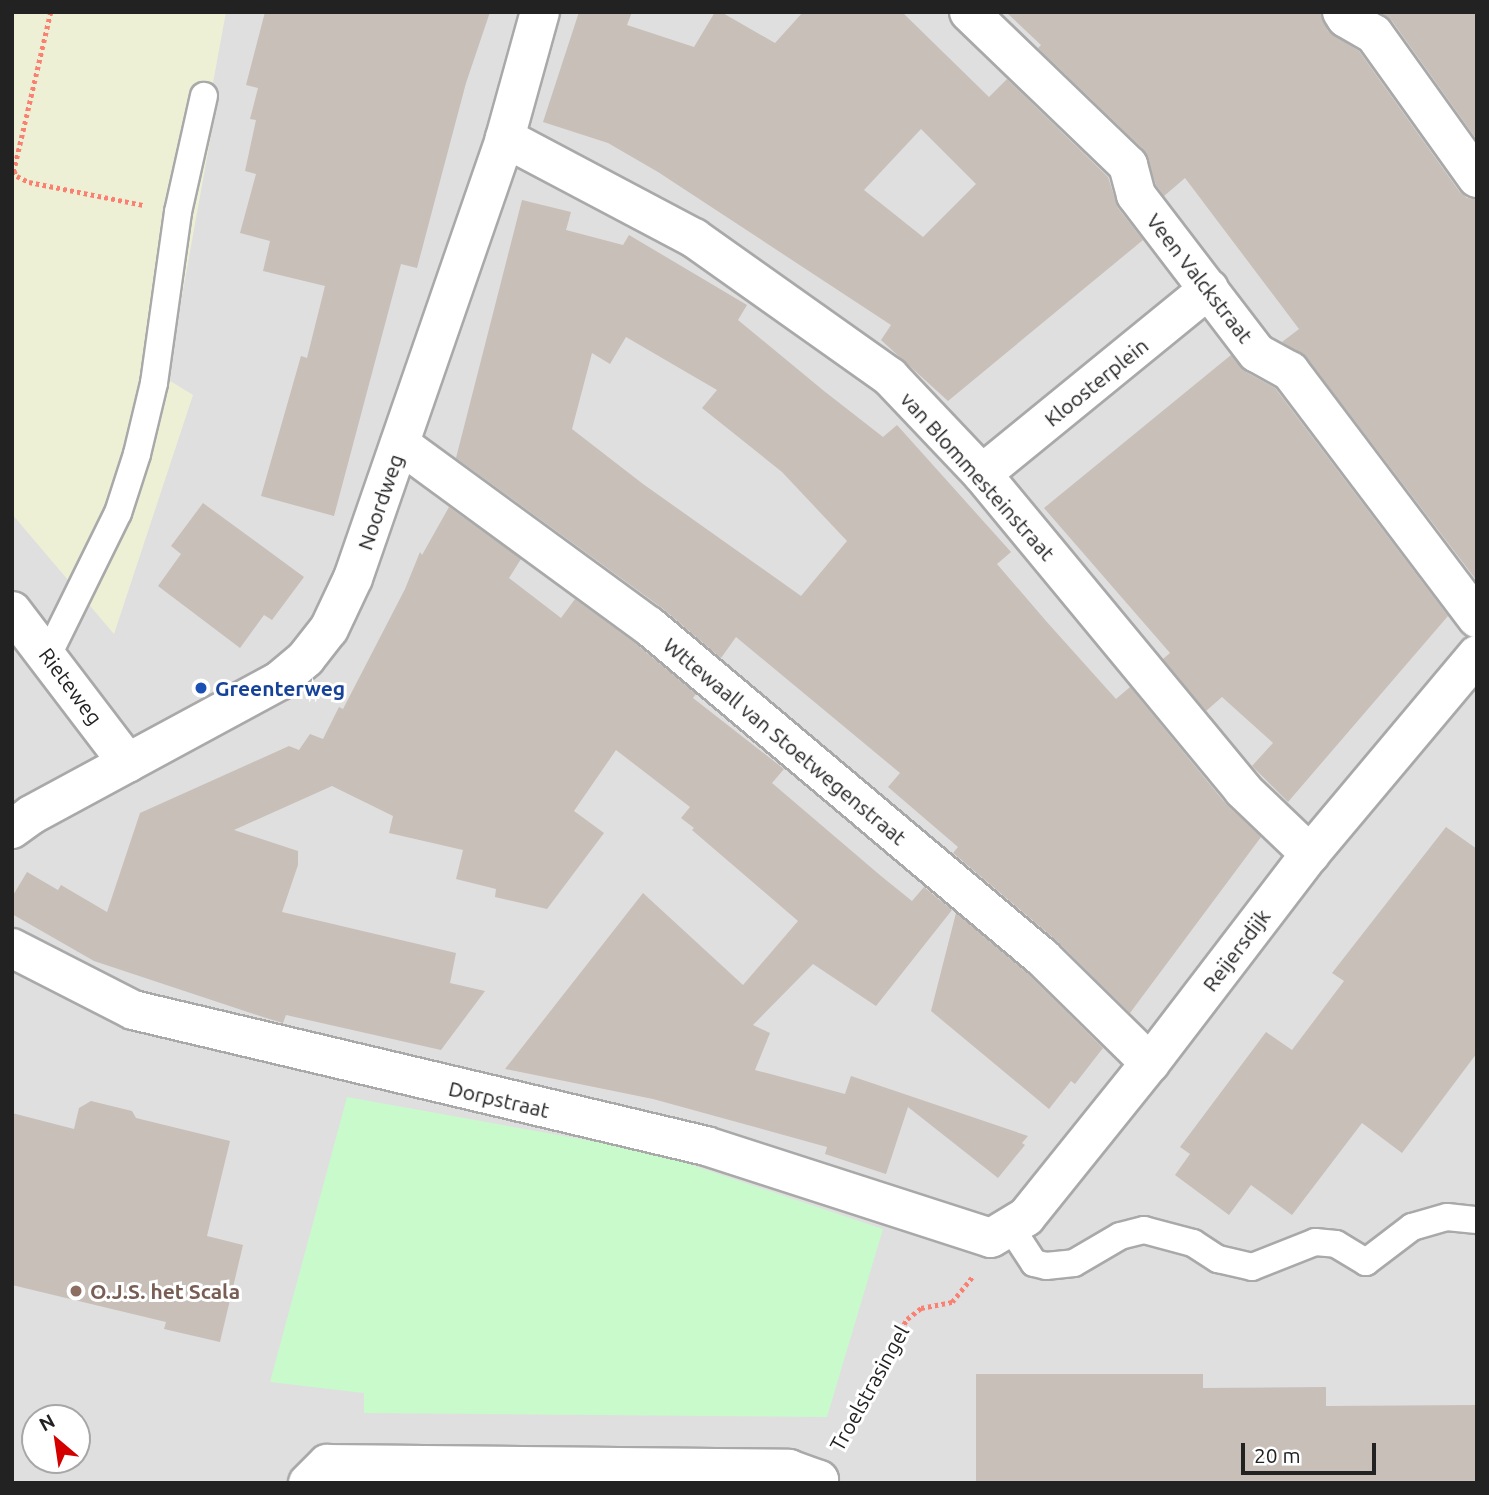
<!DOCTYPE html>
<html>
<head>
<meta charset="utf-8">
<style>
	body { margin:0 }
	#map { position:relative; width:1489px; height:1495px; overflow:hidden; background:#f2efe9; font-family:Ubuntu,sans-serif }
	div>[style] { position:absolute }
	.residential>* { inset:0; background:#e0dfdf }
	.farmland>* { inset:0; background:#eef0d5 }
	.park>* { inset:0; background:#c8facc }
	.building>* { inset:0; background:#c7bfb8 }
	.path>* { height:4.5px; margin-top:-2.25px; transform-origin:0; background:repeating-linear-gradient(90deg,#fa8072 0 3.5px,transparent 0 7px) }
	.roads { filter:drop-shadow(2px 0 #a9a9a9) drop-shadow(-2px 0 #a9a9a9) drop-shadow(0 2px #a9a9a9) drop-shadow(0 -2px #a9a9a9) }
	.service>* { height:26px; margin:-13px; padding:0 13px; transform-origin:13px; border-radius:13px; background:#fff }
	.minor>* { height:38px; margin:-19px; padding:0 19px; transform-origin:19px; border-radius:19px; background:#fff }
	.dots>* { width:19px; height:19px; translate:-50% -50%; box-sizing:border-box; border:4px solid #fff; border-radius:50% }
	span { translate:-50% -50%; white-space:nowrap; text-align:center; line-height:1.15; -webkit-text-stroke:6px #fff; paint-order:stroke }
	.street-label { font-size:21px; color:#222 }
	.transit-label { font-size:21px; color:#164399; font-weight:700 }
	.left { translate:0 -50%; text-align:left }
	.education-label { font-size:21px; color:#785e54; font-weight:700 }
	.frame { position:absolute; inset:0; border:14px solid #222; pointer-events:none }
	.north { position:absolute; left:21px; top:1404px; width:70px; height:70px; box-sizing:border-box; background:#fff; border:2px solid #a7a7a7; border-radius:50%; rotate:331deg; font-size:19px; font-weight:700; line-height:28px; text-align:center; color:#222 }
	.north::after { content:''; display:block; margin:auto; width:24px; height:32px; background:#d40000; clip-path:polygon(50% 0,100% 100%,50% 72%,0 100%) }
	.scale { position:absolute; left:1241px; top:1443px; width:135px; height:32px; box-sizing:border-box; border:4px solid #222; border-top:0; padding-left:9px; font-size:21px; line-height:24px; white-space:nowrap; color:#222; -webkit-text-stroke:5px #fff; paint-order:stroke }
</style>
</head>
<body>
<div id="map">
	<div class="residential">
		<i style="clip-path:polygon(evenodd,12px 12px,1477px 12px,1477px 1483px,12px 1483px,12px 12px,35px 1418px,77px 1418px,77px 1460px,35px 1460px,35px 1418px)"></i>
	</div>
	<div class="farmland">
		<i style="clip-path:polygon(12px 12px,226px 12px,210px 99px,213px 124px,167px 379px,193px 395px,114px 634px,12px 514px)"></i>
	</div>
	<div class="park">
		<i style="clip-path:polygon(347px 1097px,653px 1152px,883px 1229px,827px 1417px,364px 1413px,364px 1393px,270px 1382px)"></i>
	</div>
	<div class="building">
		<i style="clip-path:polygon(265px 12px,490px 12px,466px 83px,417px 268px,401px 264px,334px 516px,261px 496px,301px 356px,307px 358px,325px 286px,263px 271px,270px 241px,240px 233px,256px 174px,245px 171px,256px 120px,250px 119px,258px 88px,246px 85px)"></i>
		<i style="clip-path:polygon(evenodd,579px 12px,632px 12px,627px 25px,694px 47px,715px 12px,721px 12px,775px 43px,803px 12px,902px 12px,989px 97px,1007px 79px,1108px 177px,1118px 208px,1143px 240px,948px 401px,881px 340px,891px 325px,658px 172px,608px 143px,543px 122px,579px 12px,921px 129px,976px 184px,923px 237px,864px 190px,921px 129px)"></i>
		<i style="clip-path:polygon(1006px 12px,1320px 12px,1328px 31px,1359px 51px,1459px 191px,1467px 198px,1477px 199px,1477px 581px,1307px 358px,1282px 342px,1299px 329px,1185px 178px,1164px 196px,1156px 185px,1143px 149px,1038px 48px,1041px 45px)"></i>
		<i style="clip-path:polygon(1380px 12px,1477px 12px,1477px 140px,1392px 21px)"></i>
		<i style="clip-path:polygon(evenodd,522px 200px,571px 212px,566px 230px,623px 245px,629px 235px,747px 305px,738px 320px,824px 391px,883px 437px,897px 425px,1011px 552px,997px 564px,1046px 621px,1116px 699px,1130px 687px,1226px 804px,1261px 837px,1130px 1013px,1057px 941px,953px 853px,958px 847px,888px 787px,900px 773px,736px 637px,721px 658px,662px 608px,456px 458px,522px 200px,626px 337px,717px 390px,702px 408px,782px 472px,847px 541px,801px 596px,643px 484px,572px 429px,592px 353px,610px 364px,626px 337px)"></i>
		<i style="clip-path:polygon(1231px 355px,1246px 372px,1275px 388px,1448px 616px,1288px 802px,1252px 766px,1273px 743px,1222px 697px,1206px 711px,1163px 659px,1170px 653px,1044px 508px)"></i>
		<i style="clip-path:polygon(203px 503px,304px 577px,272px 620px,264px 615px,240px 648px,158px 586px,181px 554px,171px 546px)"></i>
		<i style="clip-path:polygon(449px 507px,521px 559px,509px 578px,561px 618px,575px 599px,635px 643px,696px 694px,693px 698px,784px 769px,772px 783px,881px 876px,912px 901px,924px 887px,952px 910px,876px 1006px,813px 964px,753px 1025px,770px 1033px,755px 1070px,845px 1094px,851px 1076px,1028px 1136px,1022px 1143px,1025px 1145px,998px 1178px,908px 1107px,886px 1174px,825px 1154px,827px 1147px,653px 1099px,505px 1069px,643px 893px,743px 985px,798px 921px,692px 830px,694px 828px,681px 818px,690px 807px,616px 750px,574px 811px,604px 833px,547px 909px,495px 897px,496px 889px,456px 879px,463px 850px,389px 833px,393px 816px,332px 786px,234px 830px,298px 851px,298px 865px,282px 912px,456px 953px,450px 983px,485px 991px,441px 1050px,286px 1015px,283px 1023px,266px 1018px,94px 961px,12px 914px,12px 897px,27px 872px,58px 890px,61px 885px,107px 912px,140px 813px,289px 746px,299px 750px,310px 734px,323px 739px,339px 707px,343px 709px,405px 589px,420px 552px,422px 555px)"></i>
		<i style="clip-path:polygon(1446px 827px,1477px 849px,1477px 1053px,1402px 1153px,1362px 1123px,1292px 1215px,1251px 1185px,1229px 1215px,1175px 1175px,1190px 1154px,1180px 1147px,1266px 1032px,1292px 1050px,1344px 981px,1332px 973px)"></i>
		<i style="clip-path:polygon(956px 913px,1028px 974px,1103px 1048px,1075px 1084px,1071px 1081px,1049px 1109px,931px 1011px)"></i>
		<i style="clip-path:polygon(91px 1101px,132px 1111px,136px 1118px,230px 1141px,207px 1236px,243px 1245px,220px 1342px,164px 1329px,166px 1322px,12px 1285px,12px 1113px,74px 1129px,79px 1108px)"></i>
		<i style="clip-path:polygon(976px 1374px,1203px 1374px,1203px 1388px,1326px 1387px,1326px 1406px,1477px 1405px,1477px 1483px,976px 1483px)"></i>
	</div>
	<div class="path">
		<i style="left:51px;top:12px;width:163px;rotate:103.1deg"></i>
		<i style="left:14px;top:171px;width:6px;rotate:59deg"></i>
		<i style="left:17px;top:176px;width:13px;rotate:27deg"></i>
		<i style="left:29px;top:182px;width:116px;rotate:11.4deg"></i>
		<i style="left:837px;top:1445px;width:75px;rotate:-63.1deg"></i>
		<i style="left:871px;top:1378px;width:69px;rotate:-58.6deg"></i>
		<i style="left:907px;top:1319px;width:18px;rotate:-38deg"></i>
		<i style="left:921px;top:1308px;width:32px;rotate:-11deg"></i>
		<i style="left:952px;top:1302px;width:32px;rotate:-51deg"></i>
	</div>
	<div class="roads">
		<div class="service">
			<i style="left:48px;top:655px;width:158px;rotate:-63.8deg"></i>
			<i style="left:118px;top:513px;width:62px;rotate:-72.1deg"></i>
			<i style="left:137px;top:454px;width:73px;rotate:-76.5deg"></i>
			<i style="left:154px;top:383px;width:173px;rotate:-82deg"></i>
			<i style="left:178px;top:212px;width:119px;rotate:-77.4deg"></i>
			<i style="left:1011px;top:1228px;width:42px;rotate:56.7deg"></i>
			<i style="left:1034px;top:1263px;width:12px;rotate:14deg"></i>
			<i style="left:1046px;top:1266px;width:28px;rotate:-6deg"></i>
			<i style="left:1074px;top:1263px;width:53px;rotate:-30.4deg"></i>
			<i style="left:1120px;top:1236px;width:25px;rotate:-14deg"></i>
			<i style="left:1144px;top:1230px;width:51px;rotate:14.9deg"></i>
			<i style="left:1193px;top:1243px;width:30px;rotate:33deg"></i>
			<i style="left:1218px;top:1259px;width:35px;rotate:13deg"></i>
			<i style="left:1252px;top:1267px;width:68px;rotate:-21.6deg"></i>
			<i style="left:1315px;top:1242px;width:21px;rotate:5deg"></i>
			<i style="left:1336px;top:1244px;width:35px;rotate:31deg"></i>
			<i style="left:1366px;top:1262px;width:58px;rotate:-37.3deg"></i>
			<i style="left:1412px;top:1227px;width:36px;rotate:-16deg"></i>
			<i style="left:1447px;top:1217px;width:30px;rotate:6deg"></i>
		</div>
		<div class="minor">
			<i style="left:969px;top:12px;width:221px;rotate:43.9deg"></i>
			<i style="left:1128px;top:165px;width:31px;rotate:75deg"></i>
			<i style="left:1136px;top:195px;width:199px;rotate:52.6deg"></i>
			<i style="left:1257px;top:353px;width:38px;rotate:29deg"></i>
			<i style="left:1290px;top:371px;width:310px;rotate:52.9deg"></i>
			<i style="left:1342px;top:12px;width:7px;rotate:56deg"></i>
			<i style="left:1346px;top:18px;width:32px;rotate:30deg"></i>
			<i style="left:1374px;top:34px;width:177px;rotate:54.4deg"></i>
			<i style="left:505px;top:138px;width:214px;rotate:27.9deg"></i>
			<i style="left:694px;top:238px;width:240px;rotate:35.3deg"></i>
			<i style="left:890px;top:377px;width:134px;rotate:46.5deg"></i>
			<i style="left:982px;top:474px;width:410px;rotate:50.4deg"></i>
			<i style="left:1243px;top:790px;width:93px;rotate:43.7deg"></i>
			<i style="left:400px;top:444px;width:308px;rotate:36.2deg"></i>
			<i style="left:649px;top:626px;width:515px;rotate:40.12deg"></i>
			<i style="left:1043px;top:958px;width:150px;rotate:44.5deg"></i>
			<i style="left:982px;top:474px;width:293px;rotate:-39.2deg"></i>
			<i style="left:12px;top:611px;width:191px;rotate:52.7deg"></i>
			<i style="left:12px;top:829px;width:24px;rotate:-36deg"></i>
			<i style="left:31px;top:815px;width:282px;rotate:-28.4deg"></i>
			<i style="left:279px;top:681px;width:35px;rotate:-40deg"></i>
			<i style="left:306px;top:658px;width:37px;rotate:-52deg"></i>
			<i style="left:329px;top:629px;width:56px;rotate:-64.8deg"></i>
			<i style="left:353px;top:578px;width:466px;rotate:-70.9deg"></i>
			<i style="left:505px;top:138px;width:131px;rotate:-74.5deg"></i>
			<i style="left:12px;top:948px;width:136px;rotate:27.1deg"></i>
			<i style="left:133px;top:1010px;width:589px;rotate:13.35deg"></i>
			<i style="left:706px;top:1146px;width:299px;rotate:17.9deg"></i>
			<i style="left:991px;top:1238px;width:41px;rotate:-31deg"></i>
			<i style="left:1026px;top:1217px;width:198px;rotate:-51.2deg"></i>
			<i style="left:1150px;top:1063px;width:263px;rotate:-52.6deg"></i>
			<i style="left:1310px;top:854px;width:260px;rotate:-50deg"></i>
			<i style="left:308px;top:1483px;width:27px;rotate:-45deg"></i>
			<i style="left:327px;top:1464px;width:462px;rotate:0.6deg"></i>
			<i style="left:789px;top:1469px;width:32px;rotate:20deg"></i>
			<i style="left:819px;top:1480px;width:3px;rotate:90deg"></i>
		</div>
	</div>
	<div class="dots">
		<i style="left:201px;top:688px;background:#1a4fb4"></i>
		<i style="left:76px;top:1291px;background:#8d6e63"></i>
	</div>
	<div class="street-label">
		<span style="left:1200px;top:278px;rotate:52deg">Veen Valckstraat</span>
		<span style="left:1096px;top:382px;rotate:-39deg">Kloosterplein</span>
		<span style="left:978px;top:476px;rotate:48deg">van Blommesteinstraat</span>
		<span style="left:380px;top:502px;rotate:-71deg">Noordweg</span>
		<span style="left:71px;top:686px;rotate:53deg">Rieteweg</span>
		<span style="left:785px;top:741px;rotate:40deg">Wttewaall van Stoetwegenstraat</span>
		<span style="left:1236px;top:950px;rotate:-53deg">Reijersdijk</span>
		<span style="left:499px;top:1099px;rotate:13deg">Dorpstraat</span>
		<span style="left:869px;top:1388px;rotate:-61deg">Troelstrasingel</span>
	</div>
	<div class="transit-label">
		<span class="left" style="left:215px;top:688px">Greenterweg</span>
	</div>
	<div class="education-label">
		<span class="left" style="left:90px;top:1291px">O.J.S. het Scala</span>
	</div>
	<div class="frame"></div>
	<div class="north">N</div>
	<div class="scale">20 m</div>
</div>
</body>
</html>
